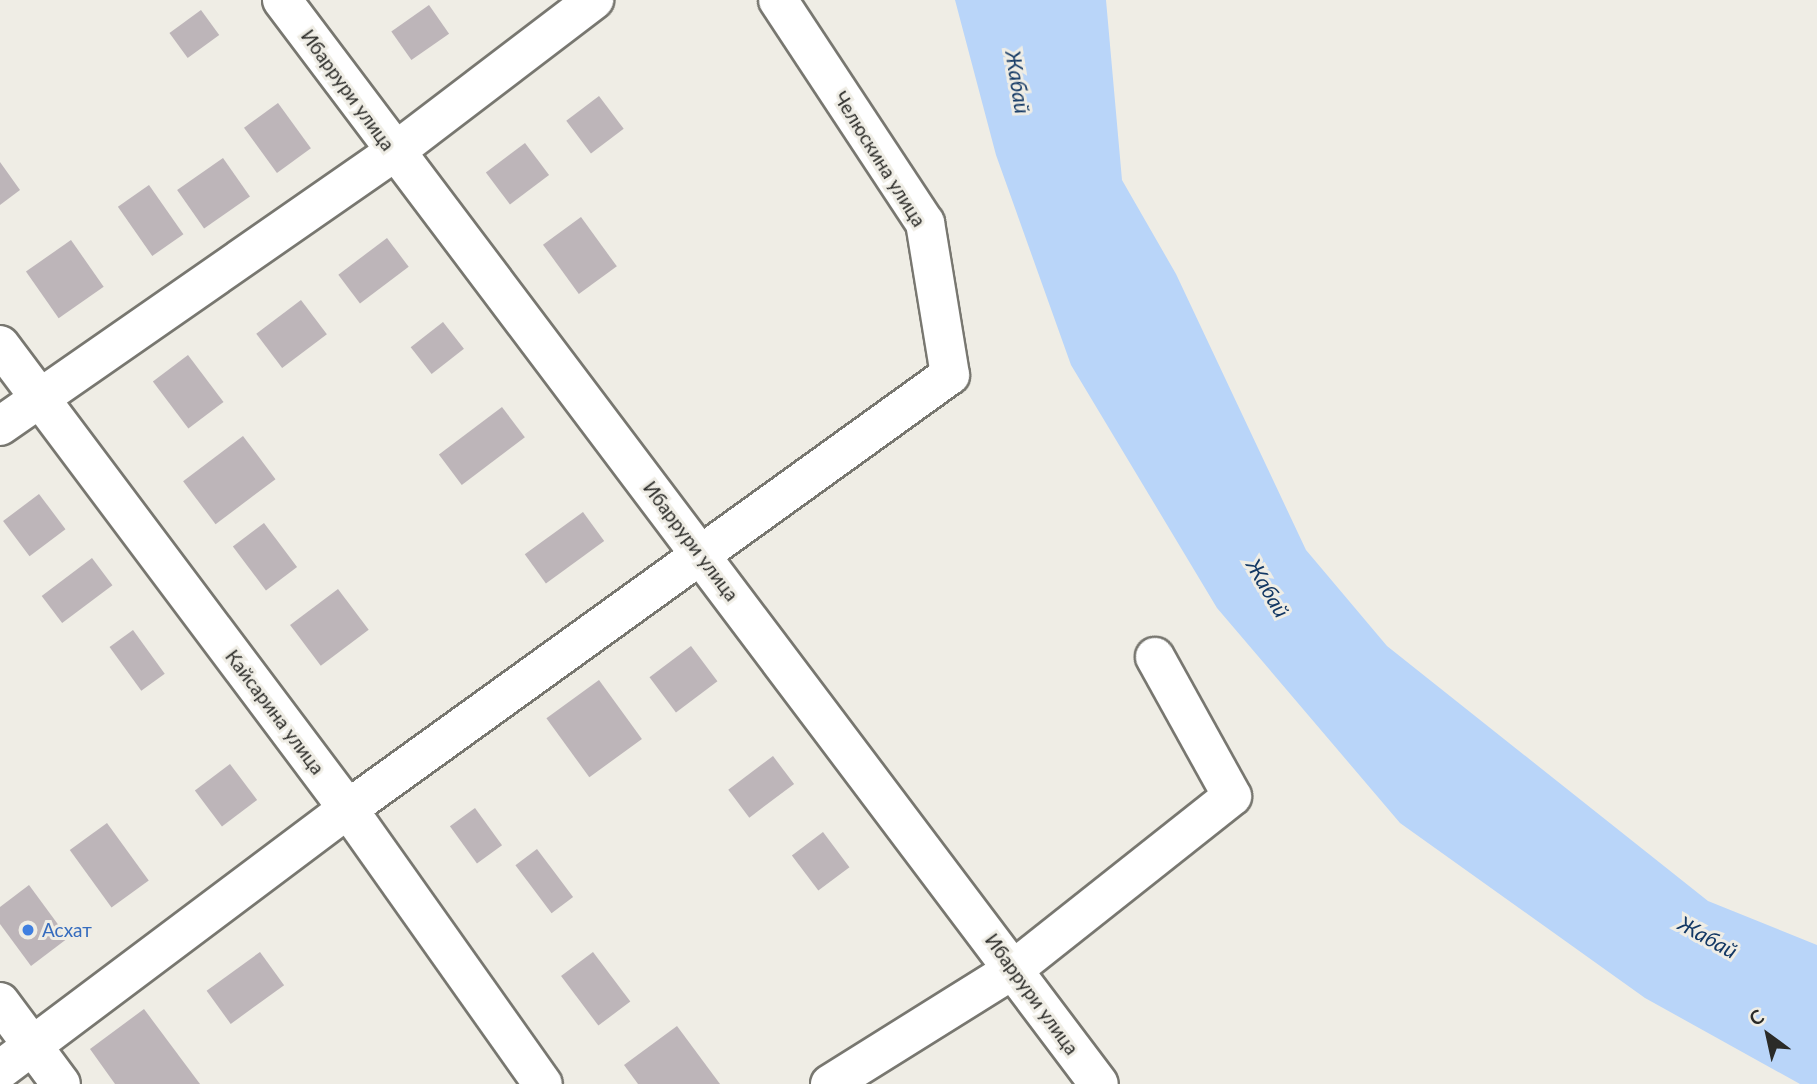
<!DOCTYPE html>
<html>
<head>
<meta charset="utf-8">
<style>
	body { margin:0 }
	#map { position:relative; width:1817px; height:1084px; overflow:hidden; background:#efede5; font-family:Lato,sans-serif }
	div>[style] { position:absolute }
	.water>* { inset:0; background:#b9d5f9 }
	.building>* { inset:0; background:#bdb5b9; transform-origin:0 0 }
	.roads { filter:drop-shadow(2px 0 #787770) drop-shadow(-2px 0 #787770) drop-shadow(0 2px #787770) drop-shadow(0 -2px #787770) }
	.minor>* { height:38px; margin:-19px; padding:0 19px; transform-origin:19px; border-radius:19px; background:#fff }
	.dots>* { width:19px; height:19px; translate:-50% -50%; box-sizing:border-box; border:4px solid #efede5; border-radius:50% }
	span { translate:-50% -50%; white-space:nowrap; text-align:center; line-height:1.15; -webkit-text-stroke:6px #efede5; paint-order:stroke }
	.street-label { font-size:19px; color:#2b2b28 }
	.shop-label { font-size:19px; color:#366cbe }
	.left { translate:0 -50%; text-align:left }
	.water-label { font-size:21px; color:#133864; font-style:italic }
	.north { position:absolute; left:1733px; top:1000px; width:70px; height:70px; -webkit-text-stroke:5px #efede5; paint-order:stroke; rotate:327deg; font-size:19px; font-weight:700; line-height:28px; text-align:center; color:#2b2b28 }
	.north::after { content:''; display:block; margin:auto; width:24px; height:32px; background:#2b2b28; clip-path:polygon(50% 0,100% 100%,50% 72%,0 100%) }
</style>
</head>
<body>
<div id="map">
	<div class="water">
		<i style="clip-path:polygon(955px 0,1106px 0,1122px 180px,1176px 274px,1306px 550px,1387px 646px,1708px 901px,1817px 945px,1817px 1084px,1800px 1084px,1645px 998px,1400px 823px,1217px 608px,1071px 365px,996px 155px)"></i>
	</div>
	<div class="building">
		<i style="left:429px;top:5px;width:35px;height:46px;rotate:55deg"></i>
		<i style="left:201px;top:10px;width:31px;height:39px;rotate:54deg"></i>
		<i style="left:599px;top:96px;width:41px;height:41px;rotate:53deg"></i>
		<i style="left:278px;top:103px;width:56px;height:42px;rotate:54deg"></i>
		<i style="left:525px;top:143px;width:40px;height:49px;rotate:53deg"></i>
		<i style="left:223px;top:158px;width:47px;height:56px;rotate:55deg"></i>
		<i style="clip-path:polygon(0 162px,20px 190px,0 205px)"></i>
		<i style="left:149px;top:185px;width:60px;height:38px;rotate:55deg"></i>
		<i style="left:581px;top:217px;width:61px;height:47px;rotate:54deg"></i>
		<i style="left:387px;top:238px;width:36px;height:61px;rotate:53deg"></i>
		<i style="left:71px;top:240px;width:57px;height:55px;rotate:55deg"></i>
		<i style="left:301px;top:300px;width:43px;height:56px;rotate:53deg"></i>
		<i style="left:443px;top:322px;width:34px;height:41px;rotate:52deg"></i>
		<i style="left:188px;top:355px;width:59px;height:44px;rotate:53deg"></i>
		<i style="left:502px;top:407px;width:38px;height:79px;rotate:53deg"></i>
		<i style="left:243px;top:436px;width:54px;height:75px;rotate:53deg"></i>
		<i style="left:39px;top:494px;width:44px;height:45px;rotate:53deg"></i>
		<i style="left:583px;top:512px;width:36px;height:72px;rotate:54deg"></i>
		<i style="left:264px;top:523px;width:55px;height:39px;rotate:53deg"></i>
		<i style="left:92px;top:558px;width:34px;height:63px;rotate:53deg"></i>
		<i style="left:338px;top:589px;width:51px;height:60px;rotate:53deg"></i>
		<i style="left:133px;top:630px;width:54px;height:29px;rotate:54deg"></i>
		<i style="left:691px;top:646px;width:44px;height:52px;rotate:53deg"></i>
		<i style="left:599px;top:680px;width:73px;height:65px;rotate:54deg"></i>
		<i style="left:773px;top:756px;width:35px;height:56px;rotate:53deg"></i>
		<i style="left:230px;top:764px;width:45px;height:44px;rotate:53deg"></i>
		<i style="left:475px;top:808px;width:46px;height:31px;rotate:54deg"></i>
		<i style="left:107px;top:823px;width:71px;height:46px;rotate:54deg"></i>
		<i style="left:823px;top:832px;width:44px;height:39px;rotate:53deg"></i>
		<i style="left:537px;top:849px;width:60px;height:27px;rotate:53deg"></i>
		<i style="clip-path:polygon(29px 885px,68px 938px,31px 966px,0 924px,0 907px)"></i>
		<i style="left:260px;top:952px;width:41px;height:66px;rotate:54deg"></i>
		<i style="left:593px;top:952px;width:62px;height:40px;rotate:53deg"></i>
		<i style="clip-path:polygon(144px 1009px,200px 1084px,115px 1084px,90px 1049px)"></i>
		<i style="clip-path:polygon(677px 1026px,720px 1084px,638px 1084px,624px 1065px)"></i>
	</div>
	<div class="roads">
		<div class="minor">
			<i style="left:282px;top:0;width:1357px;rotate:53deg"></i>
			<i style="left:0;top:345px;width:580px;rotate:53.13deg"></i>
			<i style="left:348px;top:809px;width:337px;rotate:54.7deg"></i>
			<i style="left:0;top:426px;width:479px;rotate:-34.8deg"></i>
			<i style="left:393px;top:153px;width:253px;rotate:-37.3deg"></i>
			<i style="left:0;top:1002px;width:102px;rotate:53.4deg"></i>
			<i style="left:0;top:1070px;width:435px;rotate:-36.9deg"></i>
			<i style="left:348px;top:809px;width:742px;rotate:-35.79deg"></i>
			<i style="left:950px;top:375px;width:154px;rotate:-99.3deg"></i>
			<i style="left:925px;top:223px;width:267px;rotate:-123.4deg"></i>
			<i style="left:830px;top:1084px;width:217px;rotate:-32deg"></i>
			<i style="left:1014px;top:969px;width:278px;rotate:-38.4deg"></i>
			<i style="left:1232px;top:796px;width:159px;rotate:-119deg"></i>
		</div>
	</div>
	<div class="dots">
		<i style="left:28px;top:930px;background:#3f7fe0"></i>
	</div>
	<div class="street-label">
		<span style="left:348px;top:90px;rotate:54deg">Ибаррури улица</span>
		<span style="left:880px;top:159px;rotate:58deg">Челюскина улица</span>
		<span style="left:691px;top:541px;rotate:53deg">Ибаррури улица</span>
		<span style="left:275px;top:712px;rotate:53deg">Кайсарина улица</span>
		<span style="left:1032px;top:994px;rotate:54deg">Ибаррури улица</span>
	</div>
	<div class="shop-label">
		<span class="left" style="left:42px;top:930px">Асхат</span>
	</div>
	<div class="water-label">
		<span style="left:1018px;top:82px;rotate:81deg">Жабай</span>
		<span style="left:1268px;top:588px;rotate:60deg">Жабай</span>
		<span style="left:1708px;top:937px;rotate:29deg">Жабай</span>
	</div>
	<div class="north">С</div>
</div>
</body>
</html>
